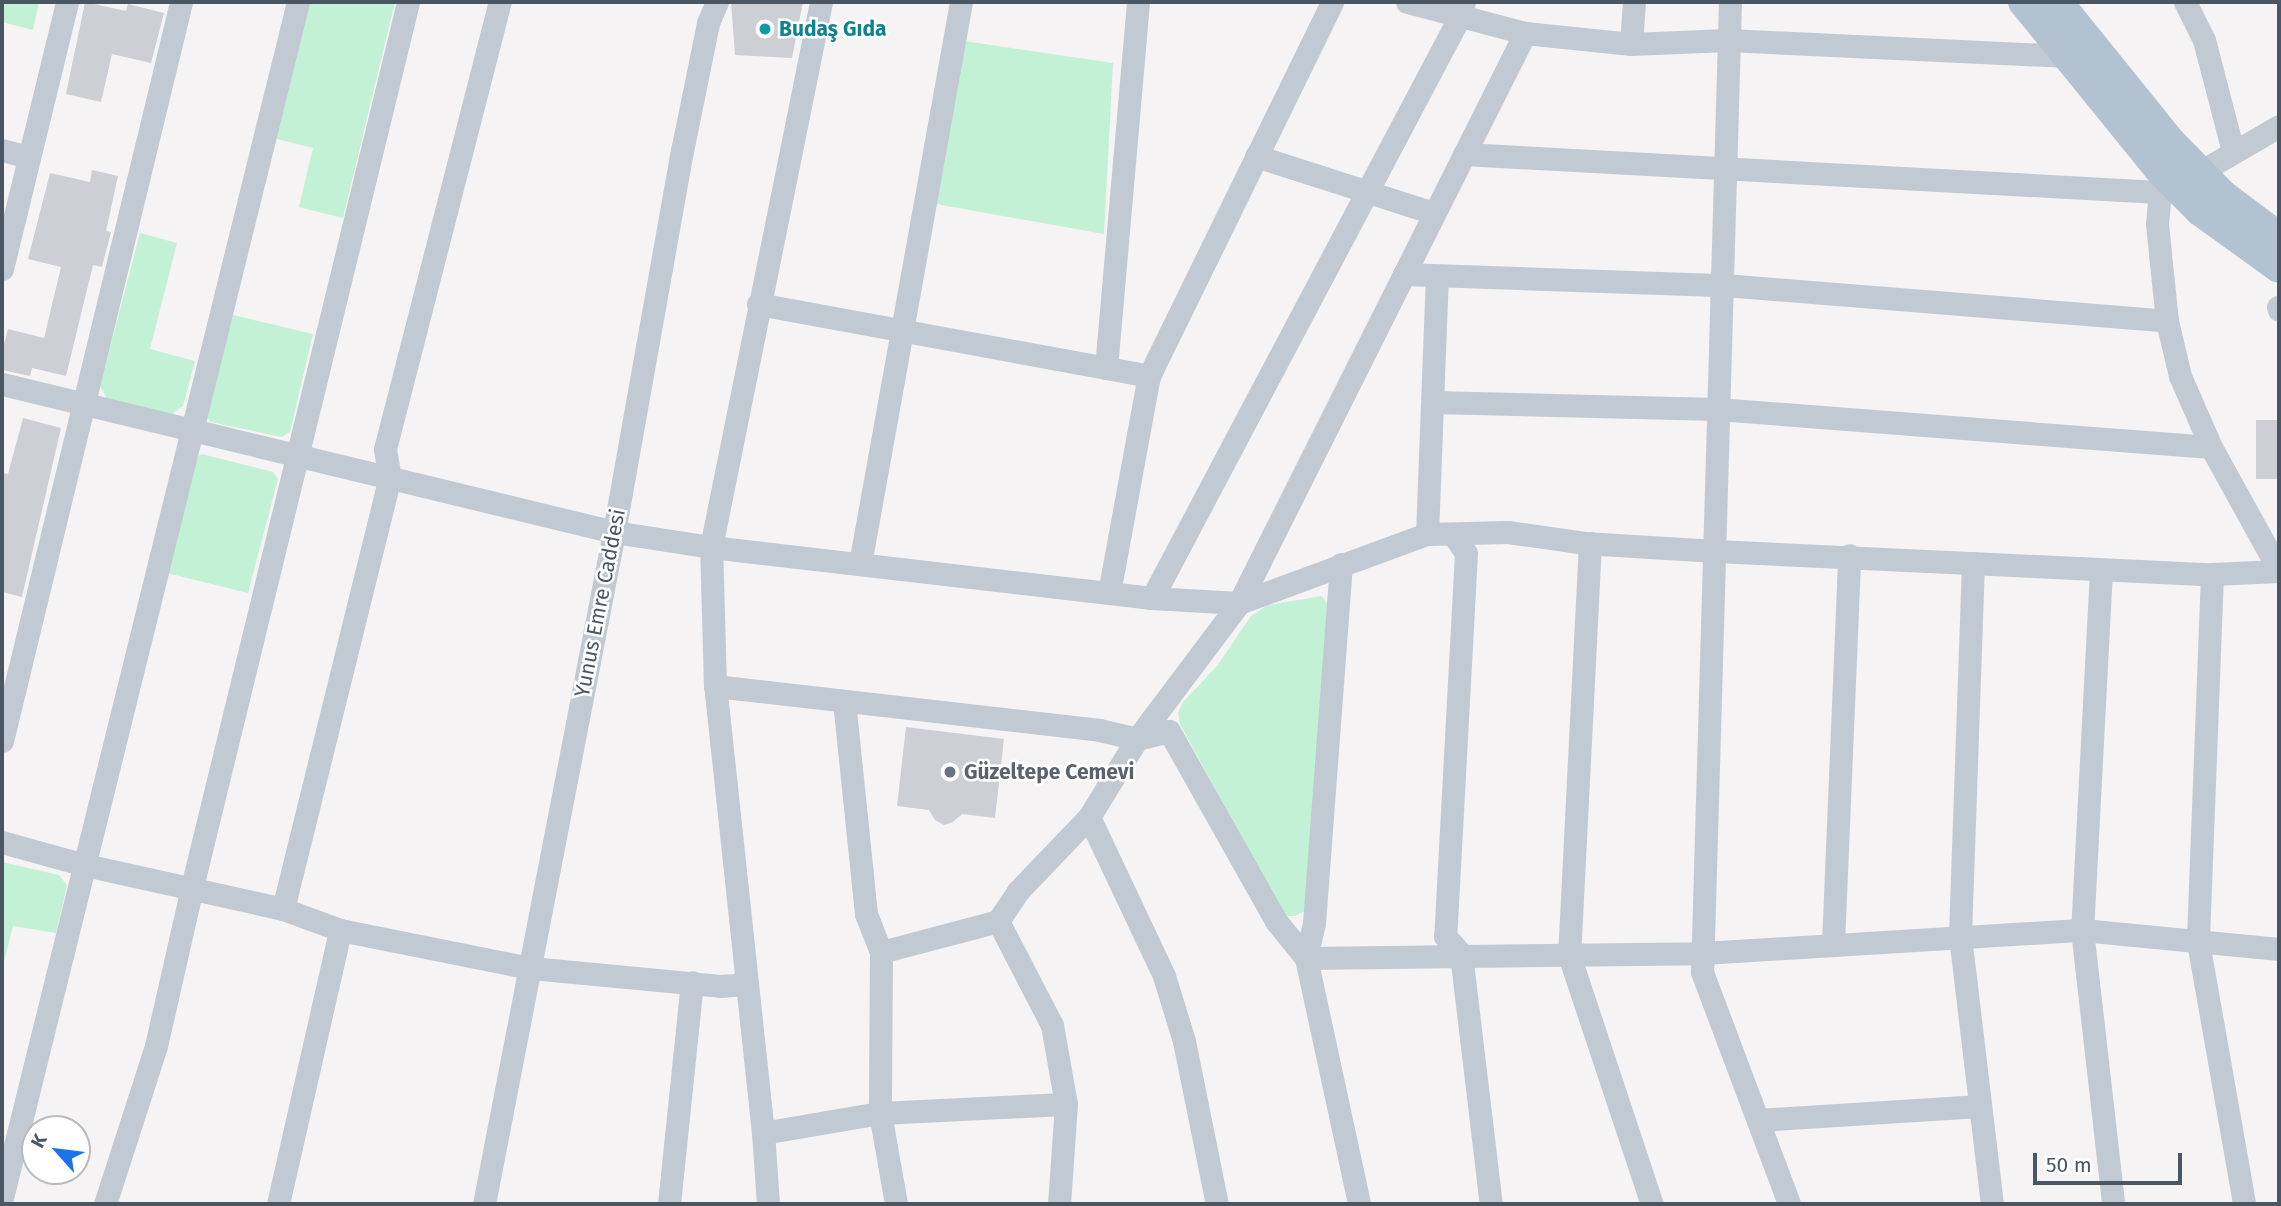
<!DOCTYPE html>
<html>
<head>
<meta charset="utf-8">
<style>
	body { margin:0 }
	#map { position:relative; width:2281px; height:1206px; overflow:hidden; background:#f5f3f3; font-family:"Fira Sans",sans-serif }
	div>[style] { position:absolute }
	.green>* { inset:0; background:#c3f1d5 }
	.building>* { inset:0; background:#cdcfd5; transform-origin:0 0 }
	.minor>* { height:23px; margin:-11.5px; padding:0 11.5px; transform-origin:11.5px; border-radius:11.5px; background:#c1cad2 }
	.major>* { height:30px; margin:-15px; padding:0 15px; transform-origin:15px; border-radius:15px; background:#b3c2d1 }
	.dots>* { width:19px; height:19px; translate:-50% -50%; box-sizing:border-box; border:4px solid #fff; border-radius:50% }
	span { translate:-50% -50%; white-space:nowrap; text-align:center; line-height:1.15; -webkit-text-stroke:5px #fff; paint-order:stroke }
	.culture-label { font-size:21px; color:#0d838f; font-weight:700 }
	.left { translate:0 -50%; text-align:left }
	.street-label { font-size:21px; color:#4a5661 }
	.worship-label { font-size:21px; color:#5b616d; font-weight:700 }
	.frame { position:absolute; inset:0; border:4px solid #4a5661; pointer-events:none }
	.north { position:absolute; left:21px; top:1115px; width:70px; height:70px; box-sizing:border-box; background:#fff; border:2px solid #b7bbc0; border-radius:50%; rotate:298deg; font-size:19px; font-weight:700; line-height:28px; text-align:center; color:#4a5661 }
	.north::after { content:''; display:block; margin:auto; width:24px; height:32px; background:#1a73e8; clip-path:polygon(50% 0,100% 100%,50% 72%,0 100%) }
	.scale { position:absolute; left:2033px; top:1153px; width:149px; height:32px; box-sizing:border-box; border:4px solid #4a5661; border-top:0; padding-left:9px; font-size:21px; line-height:24px; white-space:nowrap; color:#4a5661; -webkit-text-stroke:5px #fff; paint-order:stroke }
</style>
</head>
<body>
<div id="map">
	<div class="green">
		<i style="clip-path:polygon(2px 2px,39px 2px,33px 30px,2px 22px)"></i>
		<i style="clip-path:polygon(306px 2px,395px 2px,343px 218px,299px 207px,313px 148px,273px 138px)"></i>
		<i style="clip-path:polygon(964px 41px,1113px 63px,1104px 234px,936px 204px)"></i>
		<i style="clip-path:polygon(140px 233px,177px 243px,150px 349px,195px 361px,183px 406px,172px 414px,107px 399px,100px 386px)"></i>
		<i style="clip-path:polygon(229px 314px,313px 334px,290px 432px,282px 437px,210px 422px,206px 414px)"></i>
		<i style="clip-path:polygon(202px 454px,273px 472px,278px 479px,248px 593px,167px 573px,193px 460px)"></i>
		<i style="clip-path:polygon(1322px 596px,1328px 605px,1307px 910px,1295px 916px,1287px 916px,1279px 907px,1180px 724px,1178px 713px,1183px 702px,1217px 666px,1251px 616px,1268px 605px)"></i>
		<i style="clip-path:polygon(2px 862px,59px 875px,67px 885px,56px 933px,13px 926px,2px 970px)"></i>
	</div>
	<div class="building">
		<i style="clip-path:polygon(85px 2px,126px 11px,128px 4px,164px 13px,151px 63px,112px 54px,101px 102px,66px 94px)"></i>
		<i style="clip-path:polygon(731px 2px,803px 2px,792px 58px,735px 55px)"></i>
		<i style="clip-path:polygon(92px 170px,118px 176px,106px 231px,111px 232px,102px 267px,93px 265px,66px 376px,32px 368px,30px 376px,2px 370px,2px 352px,8px 329px,44px 338px,61px 267px,28px 259px,50px 173px,90px 182px)"></i>
		<i style="clip-path:polygon(23px 418px,61px 428px,22px 597px,2px 592px,2px 473px,8px 474px)"></i>
		<i style="left:2256px;top:420px;width:23px;height:59px"></i>
		<i style="clip-path:polygon(906px 727px,1004px 739px,995px 818px,962px 814px,953px 822px,944px 825px,935px 820px,929px 810px,897px 806px)"></i>
	</div>
	<div class="minor">
		<i style="left:1407px;top:2px;width:122px;rotate:14.7deg"></i>
		<i style="left:1525px;top:33px;width:107px;rotate:5.9deg"></i>
		<i style="left:1631px;top:44px;width:96px;rotate:-2.4deg"></i>
		<i style="left:1727px;top:40px;width:341px;rotate:2.7deg"></i>
		<i style="left:1730px;top:2px;width:970px;rotate:91.65deg"></i>
		<i style="left:1702px;top:972px;width:248px;rotate:69.4deg"></i>
		<i style="left:2185px;top:2px;width:42px;rotate:63.4deg"></i>
		<i style="left:2204px;top:40px;width:115px;rotate:75.4deg"></i>
		<i style="left:1631px;top:44px;width:42px;rotate:-85.9deg"></i>
		<i style="left:2px;top:150px;width:28px;rotate:15deg"></i>
		<i style="left:1464px;top:154px;width:695px;rotate:3.13deg"></i>
		<i style="left:1256px;top:156px;width:187px;rotate:17.8deg"></i>
		<i style="left:2200px;top:172px;width:91px;rotate:-30.2deg"></i>
		<i style="left:2161px;top:180px;width:44px;rotate:95.2deg"></i>
		<i style="left:2157px;top:224px;width:30px;rotate:84deg"></i>
		<i style="left:2160px;top:254px;width:67px;rotate:84deg"></i>
		<i style="left:2167px;top:321px;width:57px;rotate:76.7deg"></i>
		<i style="left:2180px;top:376px;width:77px;rotate:66.4deg"></i>
		<i style="left:2211px;top:447px;width:141px;rotate:61.1deg"></i>
		<i style="left:2px;top:269px;width:275px;rotate:-76.3deg"></i>
		<i style="left:1404px;top:274px;width:320px;rotate:2deg"></i>
		<i style="left:1724px;top:285px;width:444px;rotate:4.6deg"></i>
		<i style="left:758px;top:304px;width:398px;rotate:10.4deg"></i>
		<i style="left:2278px;top:307px;width:3px;rotate:72deg"></i>
		<i style="left:1106px;top:368px;width:367px;rotate:-85deg"></i>
		<i style="left:2px;top:384px;width:630px;rotate:13.59deg"></i>
		<i style="left:614px;top:532px;width:98px;rotate:8.8deg"></i>
		<i style="left:711px;top:547px;width:444px;rotate:6.6deg"></i>
		<i style="left:1152px;top:598px;width:87px;rotate:3.3deg"></i>
		<i style="left:1239px;top:603px;width:200px;rotate:-20.2deg"></i>
		<i style="left:1427px;top:534px;width:81px;rotate:-1.4deg"></i>
		<i style="left:1508px;top:532px;width:77px;rotate:8.2deg"></i>
		<i style="left:1584px;top:543px;width:132px;rotate:3.5deg"></i>
		<i style="left:1716px;top:551px;width:497px;rotate:2.7deg"></i>
		<i style="left:2212px;top:574px;width:67px;rotate:-2.6deg"></i>
		<i style="left:1433px;top:402px;width:284px;rotate:1.4deg"></i>
		<i style="left:1717px;top:409px;width:495px;rotate:4.4deg"></i>
		<i style="left:1427px;top:534px;width:257px;rotate:-87.8deg"></i>
		<i style="left:1453px;top:534px;width:23px;rotate:56deg"></i>
		<i style="left:1466px;top:553px;width:384px;rotate:93.1deg"></i>
		<i style="left:1445px;top:936px;width:24px;rotate:48deg"></i>
		<i style="left:1461px;top:954px;width:252px;rotate:83.2deg"></i>
		<i style="left:1590px;top:543px;width:413px;rotate:92.9deg"></i>
		<i style="left:1569px;top:955px;width:262px;rotate:71.6deg"></i>
		<i style="left:1973px;top:563px;width:373px;rotate:92deg"></i>
		<i style="left:1960px;top:936px;width:270px;rotate:83.2deg"></i>
		<i style="left:860px;top:564px;width:571px;rotate:-79.81deg"></i>
		<i style="left:1341px;top:564px;width:360px;rotate:94.3deg"></i>
		<i style="left:1314px;top:923px;width:36px;rotate:103deg"></i>
		<i style="left:1306px;top:958px;width:252px;rotate:77.8deg"></i>
		<i style="left:2101px;top:570px;width:361px;rotate:93deg"></i>
		<i style="left:2082px;top:930px;width:276px;rotate:83.5deg"></i>
		<i style="left:2212px;top:574px;width:368px;rotate:92.2deg"></i>
		<i style="left:2198px;top:942px;width:266px;rotate:80deg"></i>
		<i style="left:1109px;top:593px;width:221px;rotate:-79.6deg"></i>
		<i style="left:1149px;top:376px;width:416px;rotate:-63.9deg"></i>
		<i style="left:1152px;top:598px;width:658px;rotate:-62.11deg"></i>
		<i style="left:1460px;top:16px;width:15px;rotate:-74deg"></i>
		<i style="left:715px;top:686px;width:387px;rotate:6.5deg"></i>
		<i style="left:1099px;top:730px;width:39px;rotate:13deg"></i>
		<i style="left:1137px;top:739px;width:33px;rotate:-14deg"></i>
		<i style="left:1169px;top:731px;width:218px;rotate:60.6deg"></i>
		<i style="left:1276px;top:921px;width:48px;rotate:51deg"></i>
		<i style="left:1306px;top:958px;width:397px;rotate:-0.7deg"></i>
		<i style="left:1703px;top:953px;width:380px;rotate:-3.5deg"></i>
		<i style="left:2082px;top:930px;width:198px;rotate:5.5deg"></i>
		<i style="left:844px;top:701px;width:214px;rotate:84.1deg"></i>
		<i style="left:866px;top:914px;width:41px;rotate:68.5deg"></i>
		<i style="left:881px;top:952px;width:161px;rotate:90.4deg"></i>
		<i style="left:880px;top:1113px;width:92px;rotate:80deg"></i>
		<i style="left:2px;top:741px;width:760px;rotate:-76.38deg"></i>
		<i style="left:1089px;top:817px;width:176px;rotate:64.7deg"></i>
		<i style="left:1164px;top:976px;width:68px;rotate:72.9deg"></i>
		<i style="left:1184px;top:1041px;width:166px;rotate:78.6deg"></i>
		<i style="left:2px;top:842px;width:86px;rotate:15.5deg"></i>
		<i style="left:85px;top:865px;width:203px;rotate:12.5deg"></i>
		<i style="left:283px;top:909px;width:61px;rotate:20.2deg"></i>
		<i style="left:340px;top:930px;width:195px;rotate:11.3deg"></i>
		<i style="left:531px;top:968px;width:190px;rotate:5.4deg"></i>
		<i style="left:720px;top:986px;width:27px;rotate:-4deg"></i>
		<i style="left:283px;top:909px;width:444px;rotate:-76.1deg"></i>
		<i style="left:390px;top:478px;width:29px;rotate:-100deg"></i>
		<i style="left:385px;top:449px;width:462px;rotate:-75.6deg"></i>
		<i style="left:998px;top:921px;width:117px;rotate:62.6deg"></i>
		<i style="left:1052px;top:1025px;width:80px;rotate:80deg"></i>
		<i style="left:1066px;top:1104px;width:100px;rotate:94deg"></i>
		<i style="left:1833px;top:944px;width:389px;rotate:-87.6deg"></i>
		<i style="left:881px;top:952px;width:121px;rotate:-14.8deg"></i>
		<i style="left:998px;top:921px;width:36px;rotate:-56deg"></i>
		<i style="left:1018px;top:891px;width:103px;rotate:-46.2deg"></i>
		<i style="left:1089px;top:817px;width:92px;rotate:-58.4deg"></i>
		<i style="left:1137px;top:739px;width:170px;rotate:-53.1deg"></i>
		<i style="left:1239px;top:603px;width:638px;rotate:-63.35deg"></i>
		<i style="left:1758px;top:1120px;width:222px;rotate:-3.6deg"></i>
		<i style="left:763px;top:1133px;width:119px;rotate:-9.7deg"></i>
		<i style="left:880px;top:1113px;width:186px;rotate:-2.8deg"></i>
		<i style="left:2px;top:1198px;width:1232px;rotate:-76.1deg"></i>
		<i style="left:105px;top:1204px;width:166px;rotate:-72.1deg"></i>
		<i style="left:156px;top:1046px;width:163px;rotate:-77.2deg"></i>
		<i style="left:192px;top:887px;width:911px;rotate:-76.28deg"></i>
		<i style="left:278px;top:1204px;width:281px;rotate:-77.2deg"></i>
		<i style="left:484px;top:1204px;width:684px;rotate:-79.05deg"></i>
		<i style="left:614px;top:532px;width:387px;rotate:-79.9deg"></i>
		<i style="left:682px;top:151px;width:131px;rotate:-78.5deg"></i>
		<i style="left:708px;top:23px;width:23px;rotate:-67deg"></i>
		<i style="left:669px;top:1204px;width:223px;rotate:-84.1deg"></i>
		<i style="left:768px;top:1204px;width:71px;rotate:-94deg"></i>
		<i style="left:763px;top:1133px;width:450px;rotate:-96.1deg"></i>
		<i style="left:715px;top:686px;width:139px;rotate:-91.6deg"></i>
		<i style="left:711px;top:547px;width:556px;rotate:-78.59deg"></i>
	</div>
	<div class="major">
		<i style="left:2023px;top:2px;width:220px;rotate:50.9deg"></i>
		<i style="left:2162px;top:173px;width:54px;rotate:45deg"></i>
		<i style="left:2200px;top:211px;width:97px;rotate:35.8deg"></i>
		<i style="left:2058px;top:2px;width:179px;rotate:51.1deg"></i>
		<i style="left:2170px;top:141px;width:33px;rotate:104deg"></i>
		<i style="left:2170px;top:141px;width:76px;rotate:45.5deg"></i>
		<i style="left:2223px;top:195px;width:70px;rotate:36.9deg"></i>
	</div>
	<div class="dots">
		<i style="left:765px;top:29px;background:#0f9aa8"></i>
		<i style="left:950px;top:772px;background:#6b7280"></i>
	</div>
	<div class="culture-label">
		<span class="left" style="left:779px;top:29px">Budaş Gıda</span>
	</div>
	<div class="street-label">
		<span style="left:600px;top:603px;rotate:-79deg">Yunus Emre Caddesi</span>
	</div>
	<div class="worship-label">
		<span class="left" style="left:964px;top:772px">Güzeltepe Cemevi</span>
	</div>
	<div class="frame"></div>
	<div class="north">K</div>
	<div class="scale">50 m</div>
</div>
</body>
</html>
